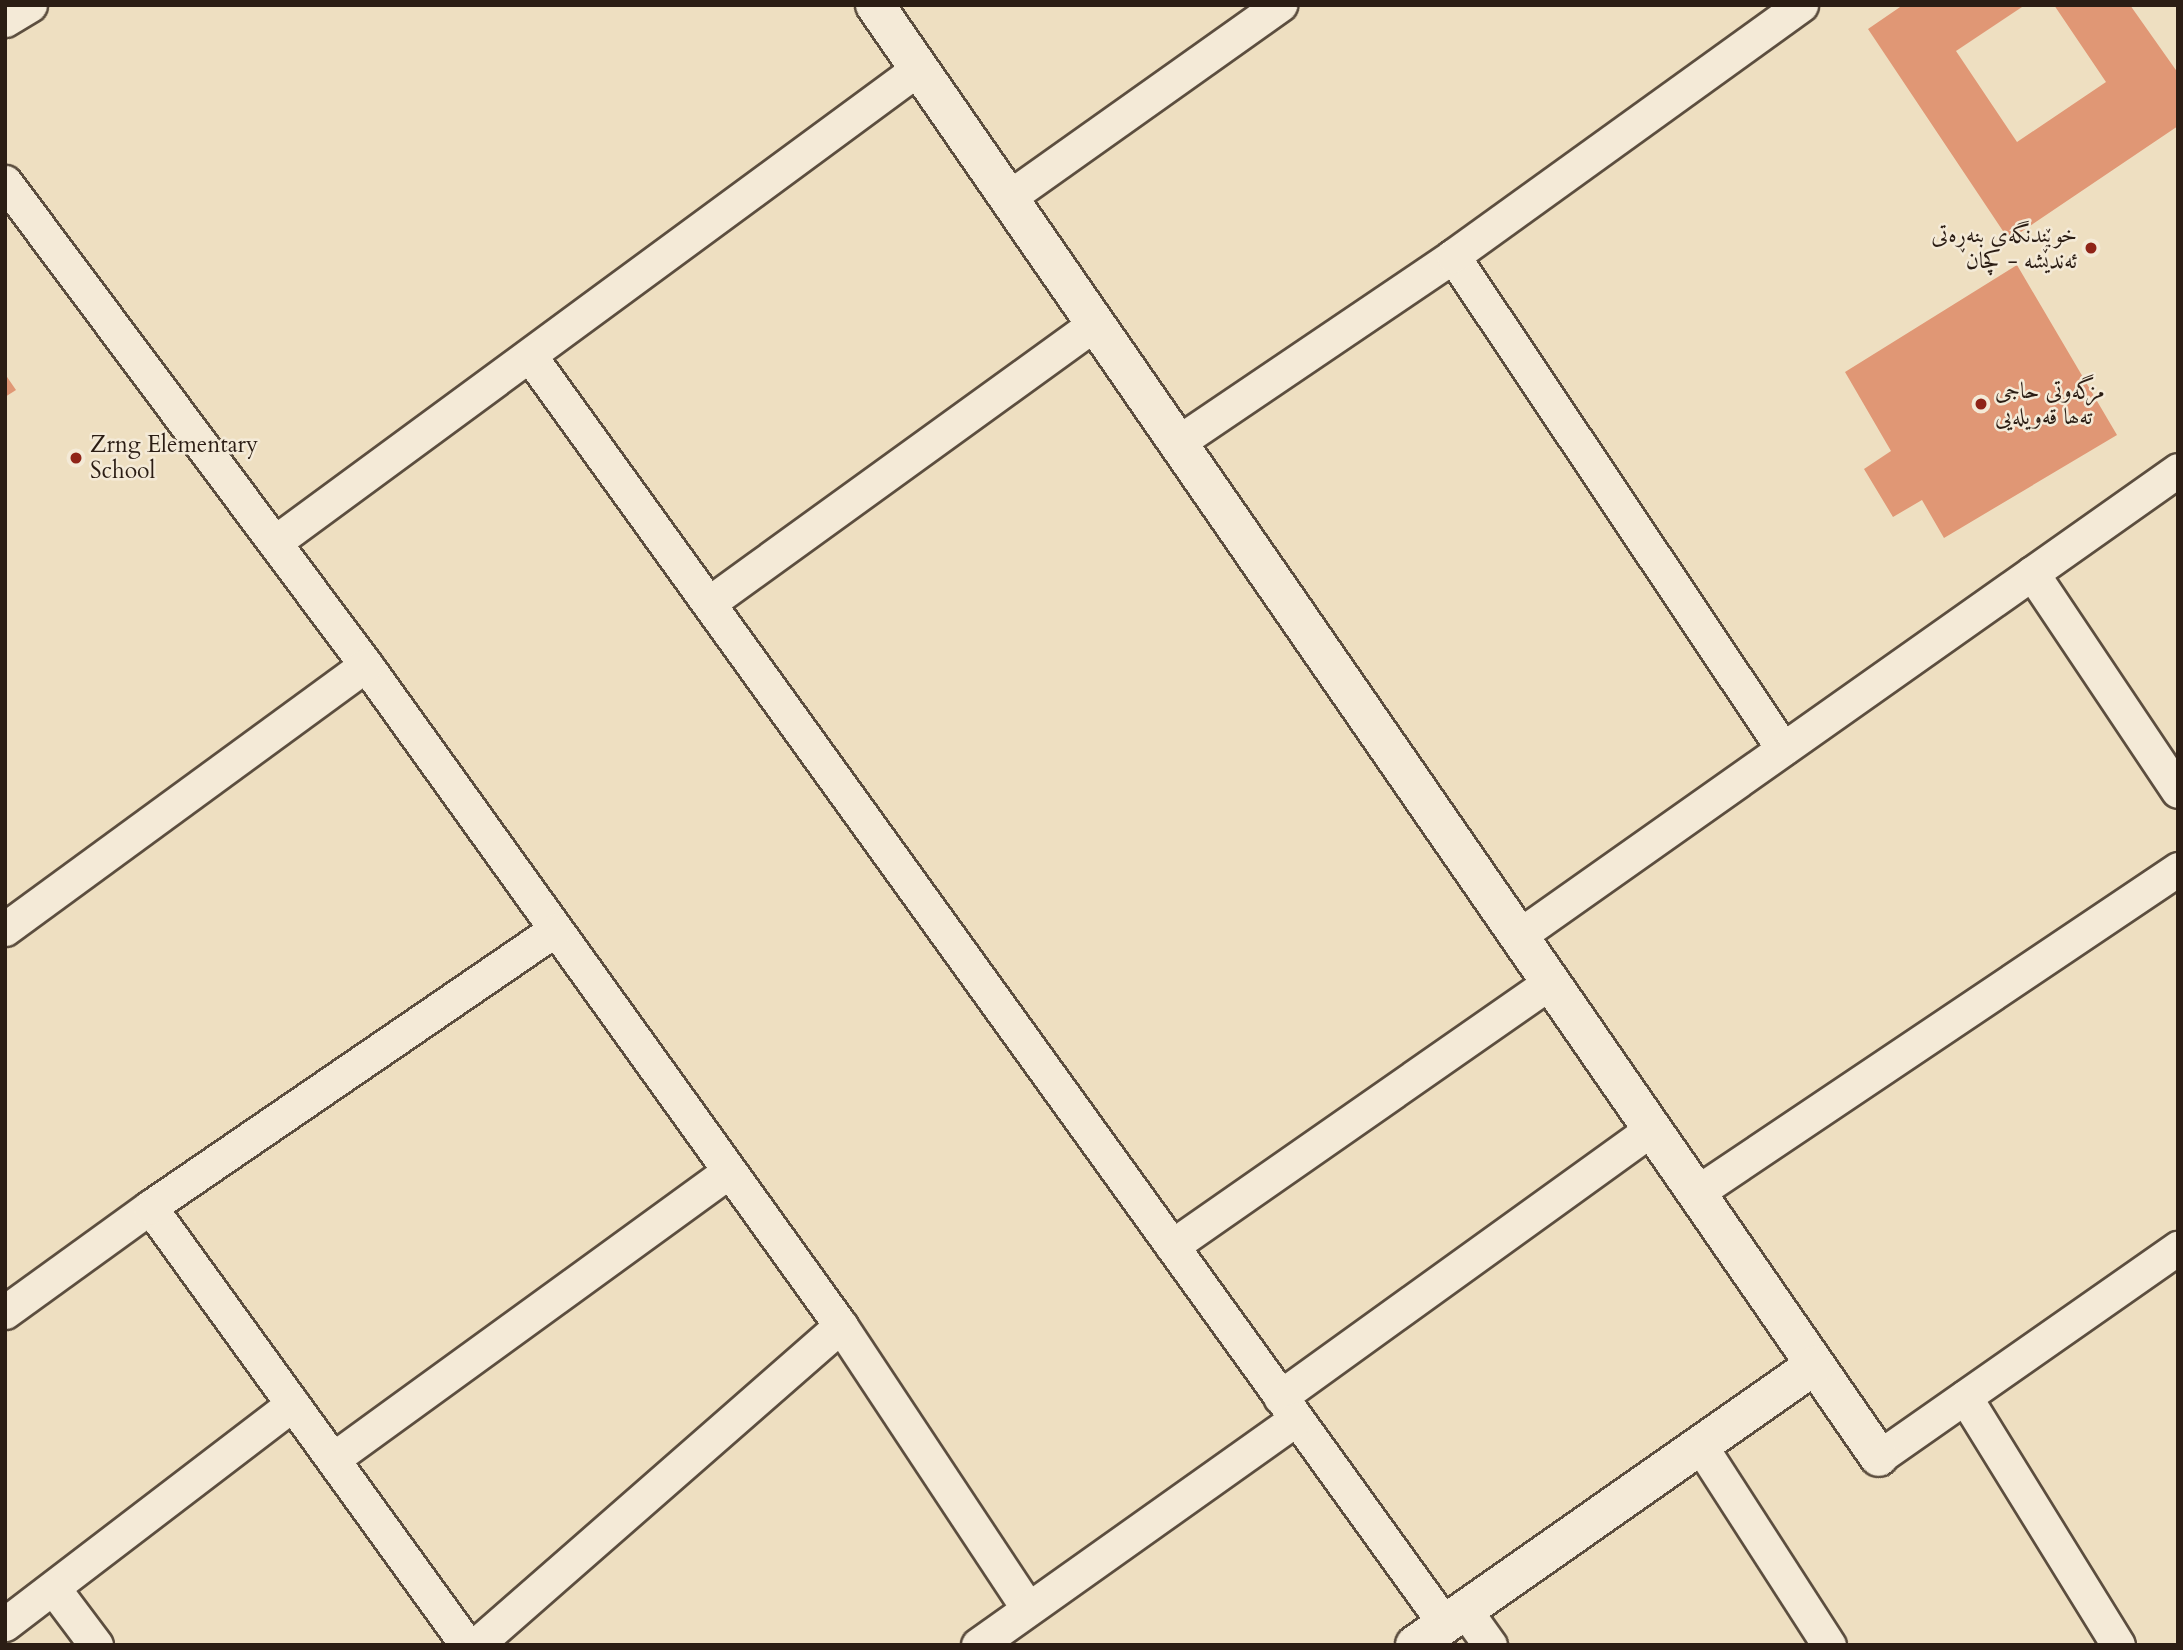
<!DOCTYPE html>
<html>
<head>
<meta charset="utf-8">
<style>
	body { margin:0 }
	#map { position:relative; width:2183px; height:1650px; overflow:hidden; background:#eedfc1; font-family:Cardo,Amiri,serif }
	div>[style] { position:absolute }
	.building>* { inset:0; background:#e09775 }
	.roads { filter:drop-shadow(2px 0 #5c4e3f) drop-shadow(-2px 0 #5c4e3f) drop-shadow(0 2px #5c4e3f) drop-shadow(0 -2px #5c4e3f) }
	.street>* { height:33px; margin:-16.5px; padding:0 16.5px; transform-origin:16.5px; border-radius:16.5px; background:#f4ead7 }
	.secondary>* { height:38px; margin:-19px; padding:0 19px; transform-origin:19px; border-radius:19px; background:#f4ead7 }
	.dots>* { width:19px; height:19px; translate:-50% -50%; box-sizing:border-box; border:4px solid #f4ead7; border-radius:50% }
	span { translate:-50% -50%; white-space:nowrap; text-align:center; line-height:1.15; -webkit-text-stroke:5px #f4ead7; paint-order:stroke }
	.poi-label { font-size:23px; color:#2b1d14 }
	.right { translate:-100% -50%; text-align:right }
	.left { translate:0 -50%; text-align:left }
	.frame { position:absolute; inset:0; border:7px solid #2b1d14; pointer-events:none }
</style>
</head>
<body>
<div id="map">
	<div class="building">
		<i style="clip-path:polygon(1903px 5px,2025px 5px,1956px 51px,2017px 142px,2106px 82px,2054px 5px,2130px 5px,2178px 73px,2178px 126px,2009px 240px,1868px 29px)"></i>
		<i style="clip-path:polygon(2017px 265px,2117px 435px,1944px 538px,1922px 500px,1893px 517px,1864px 469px,1891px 451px,1845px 372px)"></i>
		<i style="clip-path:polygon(5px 374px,16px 390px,5px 397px)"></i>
	</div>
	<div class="roads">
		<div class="street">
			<i style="left:5px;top:20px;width:29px;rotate:-31deg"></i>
			<i style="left:5px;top:182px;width:603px;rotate:53.23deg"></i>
			<i style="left:366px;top:665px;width:814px;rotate:54.3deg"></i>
			<i style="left:841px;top:1326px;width:337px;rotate:56.5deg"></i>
			<i style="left:1008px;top:198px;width:334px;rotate:-35.4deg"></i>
			<i style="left:1453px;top:256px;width:593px;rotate:56.2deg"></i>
			<i style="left:530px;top:356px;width:1564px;rotate:54.19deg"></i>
			<i style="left:1177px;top:443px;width:333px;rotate:-34.1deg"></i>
			<i style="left:1453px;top:256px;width:429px;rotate:-35.8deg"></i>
			<i style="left:275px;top:542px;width:800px;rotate:-36.35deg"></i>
			<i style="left:2032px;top:573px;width:262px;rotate:56.2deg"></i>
			<i style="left:709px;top:603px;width:476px;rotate:-35.9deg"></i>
			<i style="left:5px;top:929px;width:447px;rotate:-36.2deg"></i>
			<i style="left:1517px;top:937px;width:809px;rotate:-35.24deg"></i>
			<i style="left:1696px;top:1193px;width:581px;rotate:-33.91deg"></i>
			<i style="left:150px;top:1207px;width:541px;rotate:54.11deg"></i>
			<i style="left:1172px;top:1246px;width:461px;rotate:-34.9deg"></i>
			<i style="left:5px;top:1312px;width:179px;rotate:-35.9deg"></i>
			<i style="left:150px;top:1207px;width:490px;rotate:-34.4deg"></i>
			<i style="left:1280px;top:1397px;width:458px;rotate:-35.8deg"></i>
			<i style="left:1965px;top:1397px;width:291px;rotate:58.3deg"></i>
			<i style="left:1700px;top:1445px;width:238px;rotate:57.2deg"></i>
			<i style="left:1879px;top:1457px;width:365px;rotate:-35deg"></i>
			<i style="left:333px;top:1459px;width:488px;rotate:-36deg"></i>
			<i style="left:54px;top:1589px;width:70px;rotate:53.1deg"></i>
			<i style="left:1465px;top:1610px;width:43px;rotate:54.5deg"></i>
			<i style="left:5px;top:1624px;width:362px;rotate:-37.4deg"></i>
			<i style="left:476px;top:1645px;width:485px;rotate:-41.2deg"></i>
			<i style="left:978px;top:1645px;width:390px;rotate:-35.4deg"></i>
		</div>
		<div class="secondary">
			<i style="left:875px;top:5px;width:1765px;rotate:55.34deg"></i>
			<i style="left:1415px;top:1645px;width:488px;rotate:-35deg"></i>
		</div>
	</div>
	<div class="dots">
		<i style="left:2091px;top:248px;background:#8f2418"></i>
		<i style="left:1981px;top:404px;background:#8f2418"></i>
		<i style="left:76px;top:458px;background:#8f2418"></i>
	</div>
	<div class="poi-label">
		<span class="right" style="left:2077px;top:248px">خوێندنگەی بنەڕەتی<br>ئەندێشە - کچان</span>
		<span class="left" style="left:1995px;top:404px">مزگەوتی حاجی<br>تەھا قەویلەیی</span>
		<span class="left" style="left:90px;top:458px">Zrng Elementary<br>School</span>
	</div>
	<div class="frame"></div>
</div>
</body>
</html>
